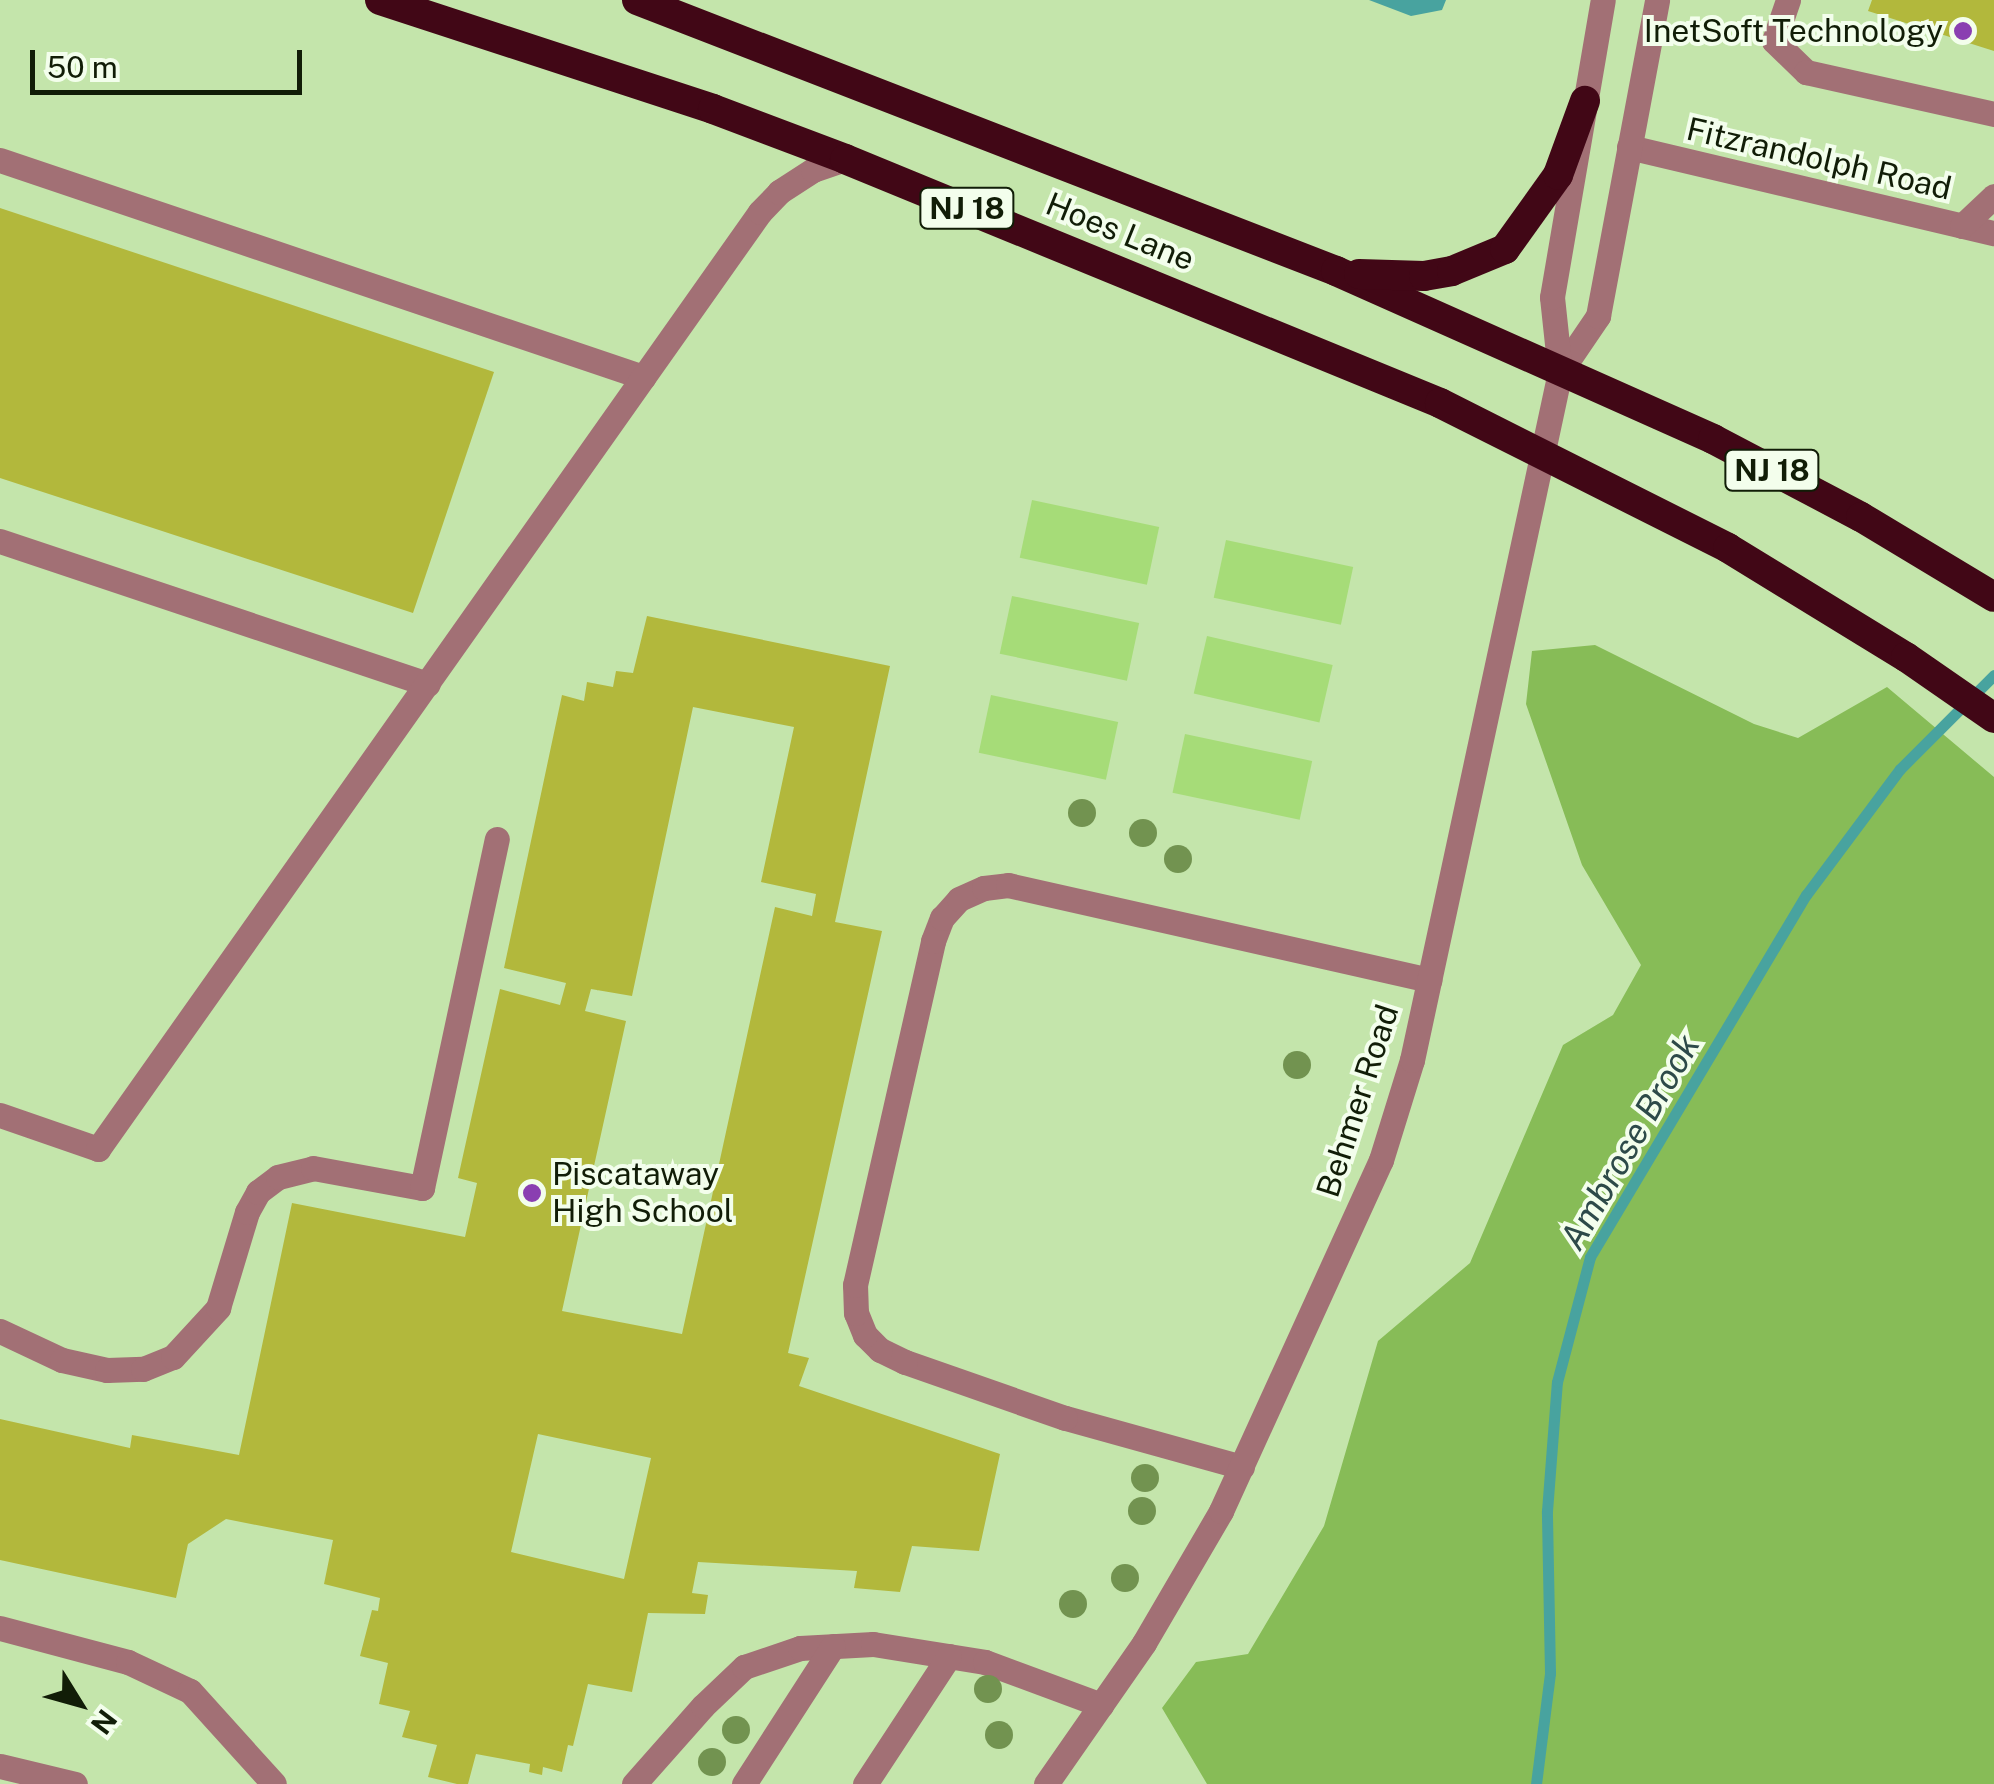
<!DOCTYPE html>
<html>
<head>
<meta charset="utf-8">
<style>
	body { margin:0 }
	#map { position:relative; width:1994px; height:1784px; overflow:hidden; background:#c4e5ab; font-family:"Public Sans",sans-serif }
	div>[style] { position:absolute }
	.green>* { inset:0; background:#a6dc78; transform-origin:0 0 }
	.forest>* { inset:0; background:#87bc57 }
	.water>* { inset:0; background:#48a39f }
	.stream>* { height:11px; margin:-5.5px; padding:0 5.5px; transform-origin:5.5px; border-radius:5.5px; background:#48a39f }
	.building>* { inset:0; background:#b2b83c }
	.minor>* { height:25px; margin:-12.5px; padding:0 12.5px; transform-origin:12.5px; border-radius:12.5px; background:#a27075 }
	.highway>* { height:30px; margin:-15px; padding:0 15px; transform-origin:15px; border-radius:15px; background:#410716 }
	.trees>* { width:28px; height:28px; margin:-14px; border-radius:50%; background:#729350 }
	.dots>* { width:28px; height:28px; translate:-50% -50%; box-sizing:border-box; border:5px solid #f3feec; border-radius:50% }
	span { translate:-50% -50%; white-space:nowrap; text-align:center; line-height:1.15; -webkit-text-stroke:8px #f3feec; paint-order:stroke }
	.shield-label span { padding:2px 8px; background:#f3feec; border:2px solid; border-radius:8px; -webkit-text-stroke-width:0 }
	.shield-label { font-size:30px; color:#111d07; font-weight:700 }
	.poi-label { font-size:32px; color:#111d07 }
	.right { translate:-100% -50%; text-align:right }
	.left { translate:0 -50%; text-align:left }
	.street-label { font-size:32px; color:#111d07 }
	.water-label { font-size:35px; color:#2d4a49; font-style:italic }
	.north { position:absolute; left:30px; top:1654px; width:100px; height:100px; -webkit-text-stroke:8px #f3feec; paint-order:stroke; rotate:127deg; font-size:28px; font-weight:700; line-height:40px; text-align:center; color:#111d07 }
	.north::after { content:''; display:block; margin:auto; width:35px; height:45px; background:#111d07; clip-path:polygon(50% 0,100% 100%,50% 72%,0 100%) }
	.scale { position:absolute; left:30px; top:50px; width:272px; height:45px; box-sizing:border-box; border:5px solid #111d07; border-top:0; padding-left:12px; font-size:30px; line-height:35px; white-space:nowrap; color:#111d07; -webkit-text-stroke:8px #f3feec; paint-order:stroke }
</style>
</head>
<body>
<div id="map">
	<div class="green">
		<i style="left:1032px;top:500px;width:130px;height:59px;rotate:12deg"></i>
		<i style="left:1226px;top:540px;width:130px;height:59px;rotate:12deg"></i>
		<i style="left:1012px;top:596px;width:130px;height:59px;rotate:12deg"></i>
		<i style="left:1207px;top:636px;width:129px;height:59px;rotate:13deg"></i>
		<i style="left:991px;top:695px;width:130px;height:59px;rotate:12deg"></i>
		<i style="left:1185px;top:734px;width:130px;height:60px;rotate:12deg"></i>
	</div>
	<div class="forest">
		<i style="clip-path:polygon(1595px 645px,1754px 724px,1798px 738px,1887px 687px,1994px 777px,1994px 1784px,1207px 1784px,1162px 1708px,1196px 1662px,1248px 1654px,1324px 1526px,1378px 1341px,1470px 1263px,1563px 1045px,1613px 1015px,1641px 965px,1582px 865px,1526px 704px,1532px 651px)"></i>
	</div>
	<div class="water">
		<i style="clip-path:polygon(1369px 0,1446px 0,1442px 10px,1411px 16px)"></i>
	</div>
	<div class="stream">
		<i style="left:1536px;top:1784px;width:112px;rotate:-82.8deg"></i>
		<i style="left:1550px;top:1673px;width:162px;rotate:-91.1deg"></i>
		<i style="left:1547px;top:1511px;width:129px;rotate:-85.6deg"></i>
		<i style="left:1557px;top:1382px;width:129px;rotate:-75.2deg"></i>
		<i style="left:1590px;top:1257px;width:422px;rotate:-59.2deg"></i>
		<i style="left:1806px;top:895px;width:157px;rotate:-53.3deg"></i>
		<i style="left:1900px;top:769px;width:133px;rotate:-45deg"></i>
	</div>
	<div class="building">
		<i style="clip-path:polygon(1872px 0,1994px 0,1994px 51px,1868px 11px)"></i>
		<i style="clip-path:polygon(0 208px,494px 372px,413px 613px,0 478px)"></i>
		<i style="clip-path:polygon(evenodd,647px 616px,890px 666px,835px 922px,882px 931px,788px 1353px,809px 1358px,799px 1386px,1000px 1454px,979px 1551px,912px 1546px,900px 1592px,854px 1588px,857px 1571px,698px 1562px,692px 1593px,708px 1595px,705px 1614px,648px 1613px,632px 1692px,588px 1684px,573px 1746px,568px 1745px,562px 1772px,543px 1767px,542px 1775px,529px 1772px,530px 1764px,476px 1754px,468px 1784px,457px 1784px,428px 1777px,437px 1745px,402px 1737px,410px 1711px,379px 1704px,388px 1663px,360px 1656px,372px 1610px,378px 1611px,380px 1598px,324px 1584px,333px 1540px,226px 1519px,188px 1544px,176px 1598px,0 1560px,0 1419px,130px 1448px,132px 1435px,239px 1455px,292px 1203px,465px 1237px,477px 1183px,458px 1178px,500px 989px,560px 1005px,566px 983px,504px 968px,562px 695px,584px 701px,587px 682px,613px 687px,616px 671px,633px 673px,647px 616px,693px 707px,794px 727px,761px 882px,816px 894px,812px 916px,775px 907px,682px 1334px,562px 1311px,626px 1021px,585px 1011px,591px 989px,632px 996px,693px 707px,647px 616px,538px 1434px,651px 1458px,624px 1579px,511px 1552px,538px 1434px)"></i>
	</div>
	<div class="minor">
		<i style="left:1788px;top:0;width:43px;rotate:108.9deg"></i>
		<i style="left:1774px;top:41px;width:45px;rotate:44.1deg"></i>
		<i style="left:1806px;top:72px;width:193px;rotate:12.6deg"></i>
		<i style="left:1629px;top:147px;width:375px;rotate:13.3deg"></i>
		<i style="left:0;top:160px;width:679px;rotate:18.65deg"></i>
		<i style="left:1962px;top:226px;width:44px;rotate:-43.2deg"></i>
		<i style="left:1560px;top:372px;width:68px;rotate:-55.8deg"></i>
		<i style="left:1598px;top:316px;width:321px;rotate:-79.4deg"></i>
		<i style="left:0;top:541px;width:451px;rotate:18.5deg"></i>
		<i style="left:0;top:1115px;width:104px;rotate:19.1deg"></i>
		<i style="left:98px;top:1149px;width:1147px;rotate:-54.76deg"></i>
		<i style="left:760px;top:212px;width:28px;rotate:-46deg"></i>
		<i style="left:779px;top:192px;width:40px;rotate:-32.9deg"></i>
		<i style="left:813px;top:170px;width:34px;rotate:-19deg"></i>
		<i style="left:0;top:1331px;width:68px;rotate:25.1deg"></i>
		<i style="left:62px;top:1360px;width:46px;rotate:12.5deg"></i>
		<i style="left:107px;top:1370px;width:36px;rotate:-2deg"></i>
		<i style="left:143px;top:1369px;width:32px;rotate:-22deg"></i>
		<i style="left:173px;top:1357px;width:67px;rotate:-47.4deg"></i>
		<i style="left:218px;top:1308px;width:100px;rotate:-73.2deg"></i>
		<i style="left:247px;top:1212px;width:23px;rotate:-61deg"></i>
		<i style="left:258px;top:1192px;width:25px;rotate:-37deg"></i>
		<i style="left:278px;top:1177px;width:36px;rotate:-14deg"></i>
		<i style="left:313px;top:1168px;width:111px;rotate:10.4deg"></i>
		<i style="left:422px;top:1188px;width:357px;rotate:-77.9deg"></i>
		<i style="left:1242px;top:1467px;width:184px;rotate:-164.5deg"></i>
		<i style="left:1065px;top:1418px;width:170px;rotate:-160.7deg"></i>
		<i style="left:905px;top:1362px;width:28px;rotate:-154deg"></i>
		<i style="left:880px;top:1350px;width:21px;rotate:-135deg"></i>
		<i style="left:865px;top:1335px;width:24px;rotate:-112deg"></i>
		<i style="left:856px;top:1313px;width:28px;rotate:-92deg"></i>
		<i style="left:855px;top:1285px;width:353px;rotate:-77.2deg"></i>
		<i style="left:933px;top:941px;width:25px;rotate:-69deg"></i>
		<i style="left:942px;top:918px;width:25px;rotate:-48deg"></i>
		<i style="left:959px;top:899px;width:27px;rotate:-24deg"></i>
		<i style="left:984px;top:888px;width:24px;rotate:-7deg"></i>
		<i style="left:1008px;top:885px;width:432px;rotate:12.7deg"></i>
		<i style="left:0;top:1628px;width:132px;rotate:14.9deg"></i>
		<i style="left:128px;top:1662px;width:68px;rotate:25.1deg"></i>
		<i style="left:190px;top:1691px;width:125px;rotate:47.9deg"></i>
		<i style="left:0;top:1766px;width:77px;rotate:13.5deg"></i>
		<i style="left:634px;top:1784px;width:104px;rotate:-48.5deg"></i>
		<i style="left:703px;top:1706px;width:57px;rotate:-43.6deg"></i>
		<i style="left:744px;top:1667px;width:59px;rotate:-18.7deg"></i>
		<i style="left:800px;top:1648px;width:73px;rotate:-3.1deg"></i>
		<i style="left:873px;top:1644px;width:113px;rotate:9.1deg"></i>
		<i style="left:985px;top:1662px;width:124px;rotate:20.3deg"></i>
		<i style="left:744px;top:1784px;width:164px;rotate:-57.2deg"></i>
		<i style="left:865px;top:1784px;width:153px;rotate:-56.7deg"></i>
		<i style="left:1046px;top:1784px;width:172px;rotate:-55.2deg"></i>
		<i style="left:1144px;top:1643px;width:153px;rotate:-59.7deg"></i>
		<i style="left:1221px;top:1511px;width:386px;rotate:-65.5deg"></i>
		<i style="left:1381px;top:1160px;width:105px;rotate:-72.8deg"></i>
		<i style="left:1412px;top:1060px;width:704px;rotate:-77.86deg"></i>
		<i style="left:1560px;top:372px;width:75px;rotate:-96.1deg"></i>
		<i style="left:1552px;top:297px;width:301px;rotate:-80.3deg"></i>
	</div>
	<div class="highway">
		<i style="left:380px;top:0;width:350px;rotate:18.1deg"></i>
		<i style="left:713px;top:109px;width:141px;rotate:20.7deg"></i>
		<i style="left:845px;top:159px;width:643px;rotate:22.3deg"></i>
		<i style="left:1440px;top:403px;width:322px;rotate:26.7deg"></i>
		<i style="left:1728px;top:548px;width:209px;rotate:31.5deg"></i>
		<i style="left:1906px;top:657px;width:107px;rotate:34.7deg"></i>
		<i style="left:637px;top:0;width:750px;rotate:21.19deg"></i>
		<i style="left:1336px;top:271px;width:413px;rotate:24deg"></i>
		<i style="left:1713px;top:439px;width:167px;rotate:27.8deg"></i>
		<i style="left:1861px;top:517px;width:155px;rotate:31deg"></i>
		<i style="left:1359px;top:274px;width:65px;rotate:1.8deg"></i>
		<i style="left:1424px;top:276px;width:28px;rotate:-10deg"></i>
		<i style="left:1452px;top:271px;width:57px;rotate:-22.5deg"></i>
		<i style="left:1505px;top:249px;width:91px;rotate:-54.4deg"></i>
		<i style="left:1558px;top:175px;width:79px;rotate:-70deg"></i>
	</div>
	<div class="trees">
		<i style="left:1082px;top:813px"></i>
		<i style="left:1143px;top:833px"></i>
		<i style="left:1178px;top:859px"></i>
		<i style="left:1297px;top:1065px"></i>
		<i style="left:1145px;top:1478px"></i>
		<i style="left:1142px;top:1511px"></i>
		<i style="left:1125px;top:1578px"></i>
		<i style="left:1073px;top:1604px"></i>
		<i style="left:988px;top:1689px"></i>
		<i style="left:736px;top:1730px"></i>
		<i style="left:999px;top:1735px"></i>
		<i style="left:712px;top:1762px"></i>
	</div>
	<div class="dots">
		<i style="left:1963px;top:31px;background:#8a3fb1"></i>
		<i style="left:532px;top:1193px;background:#8a3fb1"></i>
	</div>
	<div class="shield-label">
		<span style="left:967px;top:208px">NJ 18</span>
		<span style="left:1772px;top:470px">NJ 18</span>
	</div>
	<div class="poi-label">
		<span class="right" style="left:1943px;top:31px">InetSoft Technology</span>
		<span class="left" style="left:552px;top:1193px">Piscataway<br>High School</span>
	</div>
	<div class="street-label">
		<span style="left:1819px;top:159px;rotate:13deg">Fitzrandolph Road</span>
		<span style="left:1120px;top:232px;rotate:22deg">Hoes Lane</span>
		<span style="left:1358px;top:1101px;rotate:-72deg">Behmer Road</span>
	</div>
	<div class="water-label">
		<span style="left:1630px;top:1142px;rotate:-60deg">Ambrose Brook</span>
	</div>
	<div class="north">N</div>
	<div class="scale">50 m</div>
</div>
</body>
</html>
